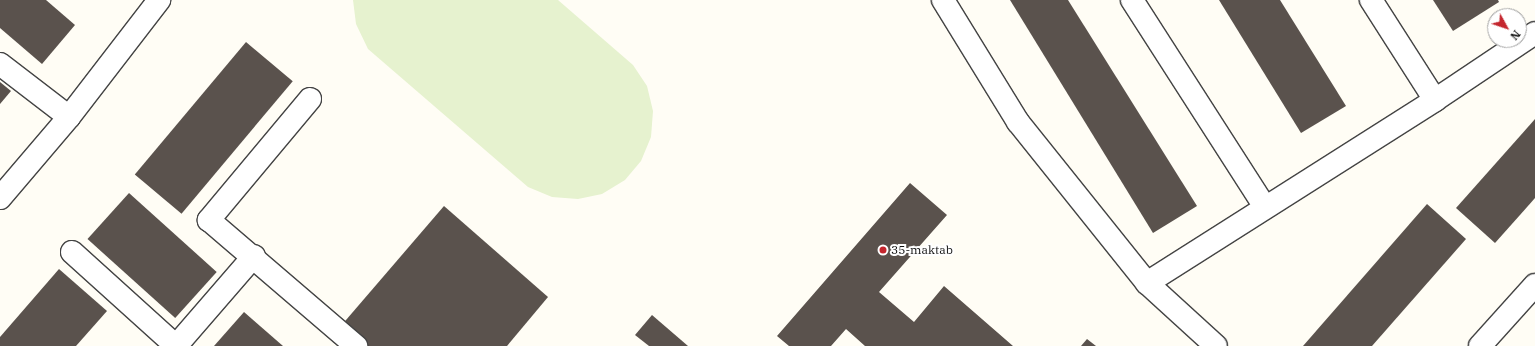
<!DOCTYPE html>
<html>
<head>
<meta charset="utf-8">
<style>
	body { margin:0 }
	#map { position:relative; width:1535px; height:346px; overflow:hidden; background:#fffdf5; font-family:"IBM Plex Serif",serif }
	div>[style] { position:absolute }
	.pitch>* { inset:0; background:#e6f2cf }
	.building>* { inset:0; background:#5a524d; transform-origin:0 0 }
	.roads { filter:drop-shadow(1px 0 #444) drop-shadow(-1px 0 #444) drop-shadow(0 1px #444) drop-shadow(0 -1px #444) }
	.minor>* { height:22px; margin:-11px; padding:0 11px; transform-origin:11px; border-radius:11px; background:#fff }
	.dots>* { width:11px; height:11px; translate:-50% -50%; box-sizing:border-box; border:2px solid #fff; border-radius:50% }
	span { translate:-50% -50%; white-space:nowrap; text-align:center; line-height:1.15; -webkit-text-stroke:4px #fff; paint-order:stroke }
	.poi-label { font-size:12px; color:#111 }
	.left { translate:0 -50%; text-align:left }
	.north { position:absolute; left:1487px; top:8px; width:40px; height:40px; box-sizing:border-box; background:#fff; border:1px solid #a0a0a0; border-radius:50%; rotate:130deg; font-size:11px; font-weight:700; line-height:16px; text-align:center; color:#111 }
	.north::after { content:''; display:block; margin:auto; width:14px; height:18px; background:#c4262e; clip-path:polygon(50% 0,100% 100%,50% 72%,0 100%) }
</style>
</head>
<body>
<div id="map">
	<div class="pitch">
		<i style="clip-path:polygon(353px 0,558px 0,633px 65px,647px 86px,653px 111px,651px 137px,641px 161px,625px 180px,602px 194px,578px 199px,552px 197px,528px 187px,368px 49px,356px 24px)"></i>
	</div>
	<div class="building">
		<i style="clip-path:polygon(0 0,46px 0,75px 25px,42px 64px,0 28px)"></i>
		<i style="clip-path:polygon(1010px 0,1068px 0,1197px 206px,1153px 233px)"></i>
		<i style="clip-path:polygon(1219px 0,1280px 0,1346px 106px,1301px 133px)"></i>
		<i style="clip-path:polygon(1433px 0,1498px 0,1499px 2px,1453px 31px)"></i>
		<i style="left:246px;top:42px;width:61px;height:173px;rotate:40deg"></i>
		<i style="clip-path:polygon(0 82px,11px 91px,0 104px)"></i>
		<i style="clip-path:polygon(1535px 119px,1535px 198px,1495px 243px,1456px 208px)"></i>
		<i style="clip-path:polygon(910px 183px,947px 215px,879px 292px,914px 322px,944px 286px,1013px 346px,865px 346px,846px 329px,831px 346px,789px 346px,777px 336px)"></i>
		<i style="left:129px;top:193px;width:118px;height:62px;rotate:42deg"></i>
		<i style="clip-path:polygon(1427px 204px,1466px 239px,1372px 346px,1303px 346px)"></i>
		<i style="clip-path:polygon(444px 206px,548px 297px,507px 346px,362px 346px,340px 327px)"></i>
		<i style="clip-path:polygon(59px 269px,107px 311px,76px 346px,0 346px,0 337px)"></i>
		<i style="clip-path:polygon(244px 312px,283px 346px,214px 346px)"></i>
		<i style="clip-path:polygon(652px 315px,688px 346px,649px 346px,635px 335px)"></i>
		<i style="clip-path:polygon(1087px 339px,1096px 346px,1081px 346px)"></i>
	</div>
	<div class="roads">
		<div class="minor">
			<i style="left:943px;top:0;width:143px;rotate:58.4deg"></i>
			<i style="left:1018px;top:122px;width:206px;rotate:51.3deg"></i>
			<i style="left:1147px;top:283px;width:93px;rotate:42.4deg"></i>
			<i style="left:1132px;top:0;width:245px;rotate:57.3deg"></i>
			<i style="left:0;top:64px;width:87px;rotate:37.5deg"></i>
			<i style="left:310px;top:99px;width:158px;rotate:129.9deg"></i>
			<i style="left:209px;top:220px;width:194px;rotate:40.6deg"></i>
			<i style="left:1435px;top:100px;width:120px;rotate:-33.8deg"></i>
			<i style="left:0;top:198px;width:106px;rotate:-49.6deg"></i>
			<i style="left:69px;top:117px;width:148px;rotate:-52.4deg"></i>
			<i style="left:72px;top:252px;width:140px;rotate:42.1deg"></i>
			<i style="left:1147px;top:283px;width:341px;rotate:-32.4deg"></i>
			<i style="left:1435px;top:100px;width:119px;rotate:-122.6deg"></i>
			<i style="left:176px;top:346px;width:119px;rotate:-49.1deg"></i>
			<i style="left:1480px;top:346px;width:82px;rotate:-48deg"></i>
		</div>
	</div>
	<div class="dots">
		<i style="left:883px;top:250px;background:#c4262e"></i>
	</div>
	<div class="poi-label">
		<span class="left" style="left:891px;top:250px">35-maktab</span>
	</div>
	<div class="north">N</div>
</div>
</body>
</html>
